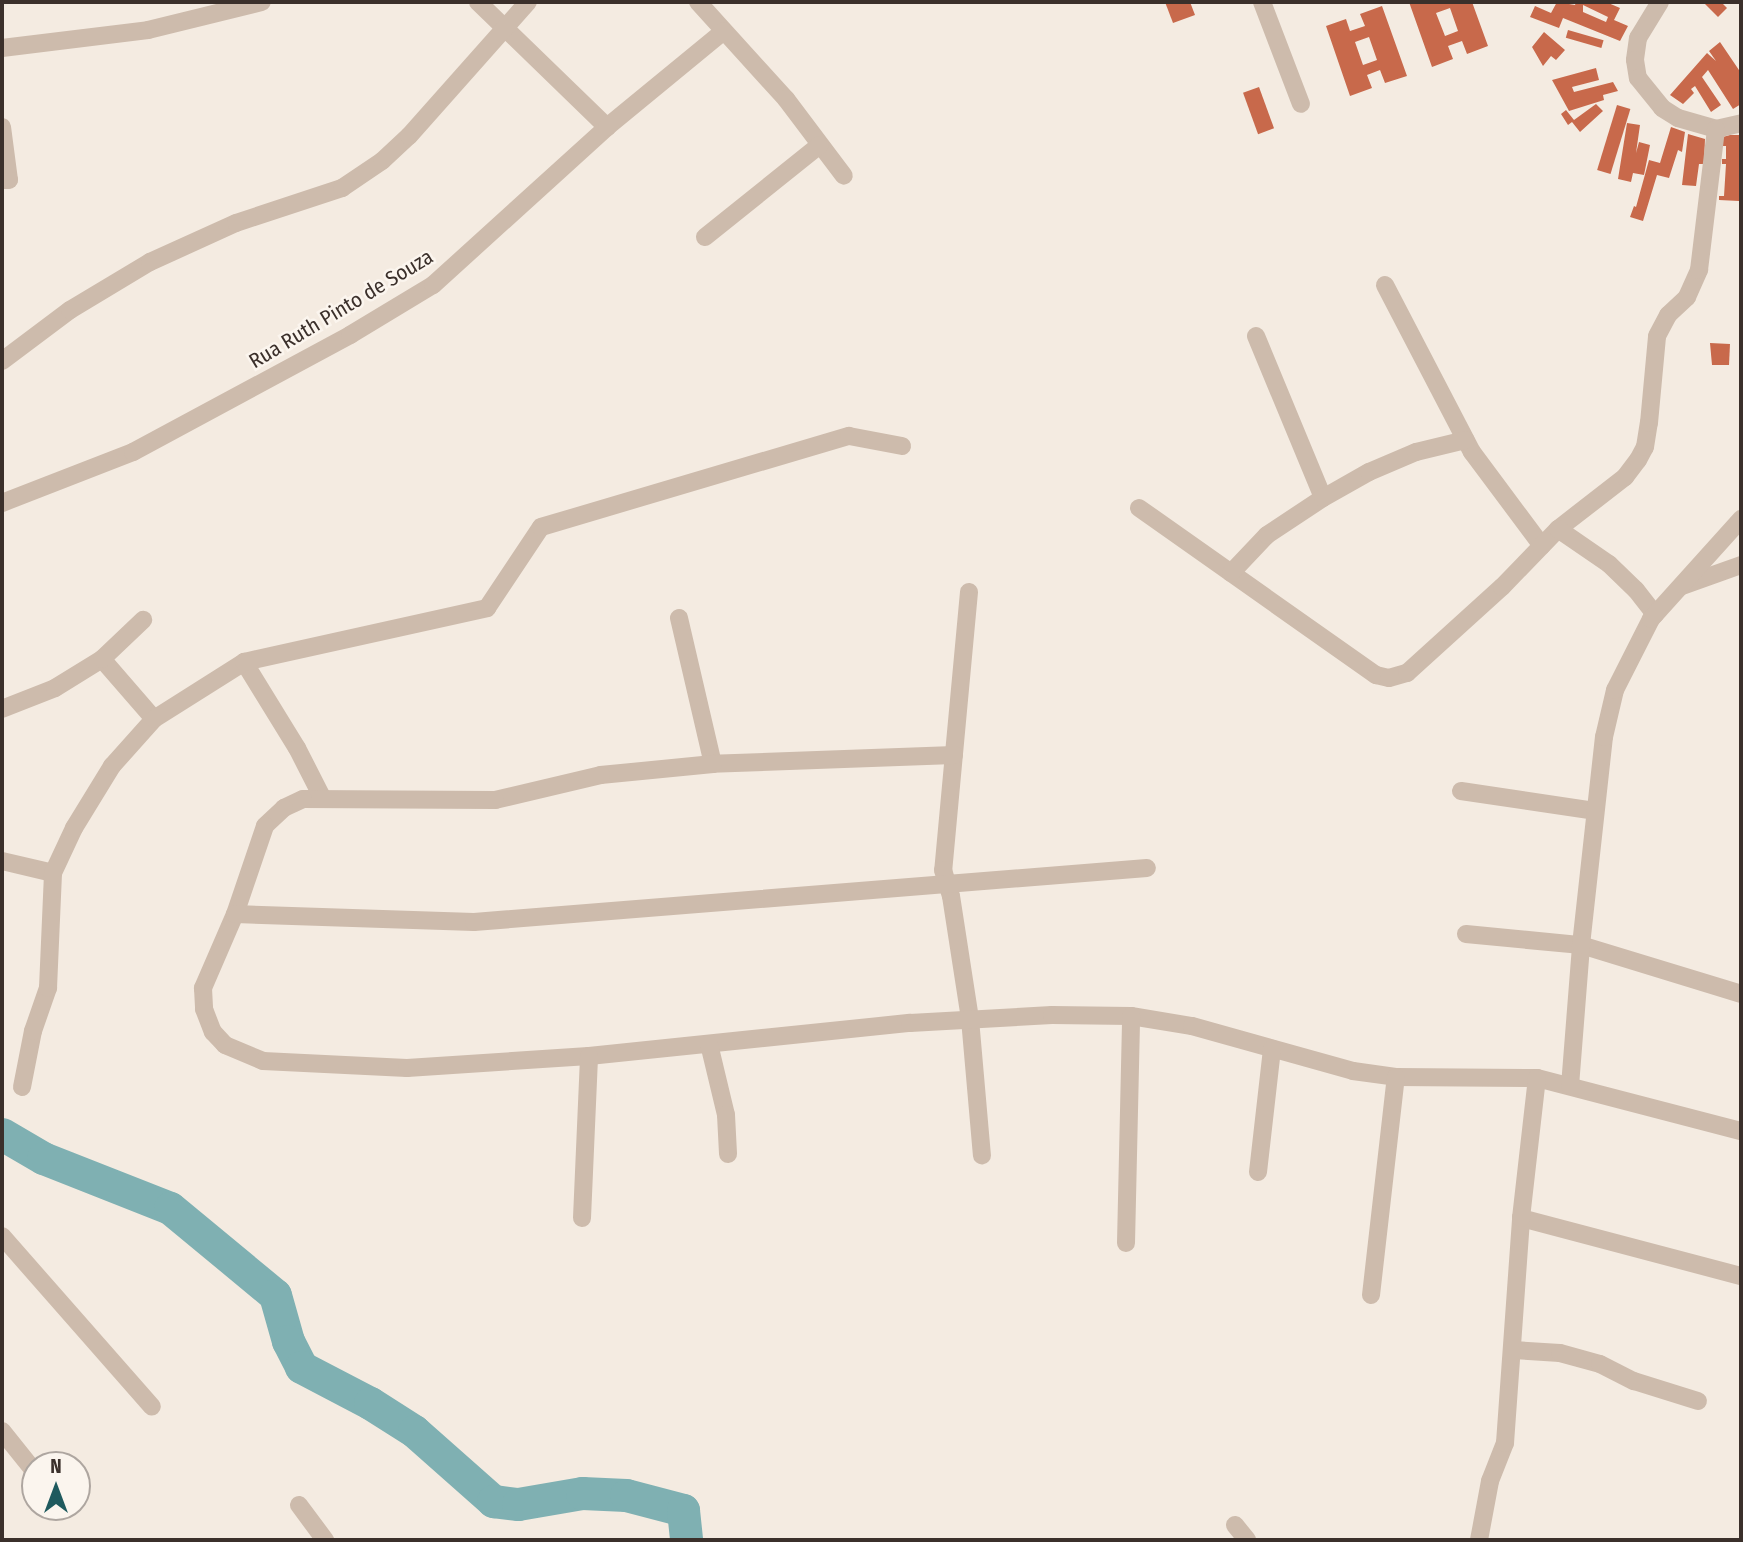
<!DOCTYPE html>
<html>
<head>
<meta charset="utf-8">
<style>
	body { margin:0 }
	#map { position:relative; width:1743px; height:1542px; overflow:hidden; background:#f4ebe1; font-family:"Fira Sans Condensed",sans-serif }
	div>[style] { position:absolute }
	.river>* { height:33px; margin:-16.5px; padding:0 16.5px; transform-origin:16.5px; border-radius:16.5px; background:#7fb0b2 }
	.building>* { inset:0; background:#c8694b; transform-origin:0 0 }
	.street>* { height:18px; margin:-9px; padding:0 9px; transform-origin:9px; border-radius:9px; background:#cdbbac }
	span { translate:-50% -50%; white-space:nowrap; text-align:center; line-height:1.15; -webkit-text-stroke:5px #fbf5ee; paint-order:stroke }
	.street-label { font-size:21px; color:#3b302b }
	.frame { position:absolute; inset:0; border:4px solid #3b302b; pointer-events:none }
	.north { position:absolute; left:21px; top:1451px; width:70px; height:70px; box-sizing:border-box; background:#fbf5ee; border:2px solid #aea6a0; border-radius:50%; rotate:0deg; font-size:19px; font-weight:700; line-height:28px; text-align:center; color:#3b302b }
	.north::after { content:''; display:block; margin:auto; width:24px; height:32px; background:#1f5a5e; clip-path:polygon(50% 0,100% 100%,50% 72%,0 100%) }
</style>
</head>
<body>
<div id="map">
	<div class="river">
		<i style="left:2px;top:1134px;width:48px;rotate:30.3deg"></i>
		<i style="left:43px;top:1158px;width:136px;rotate:21.5deg"></i>
		<i style="left:170px;top:1208px;width:136px;rotate:39.6deg"></i>
		<i style="left:275px;top:1295px;width:48px;rotate:74.2deg"></i>
		<i style="left:288px;top:1341px;width:29px;rotate:63deg"></i>
		<i style="left:301px;top:1367px;width:78px;rotate:27.6deg"></i>
		<i style="left:370px;top:1403px;width:52px;rotate:32.5deg"></i>
		<i style="left:414px;top:1431px;width:106px;rotate:41.5deg"></i>
		<i style="left:493px;top:1501px;width:25px;rotate:7deg"></i>
		<i style="left:518px;top:1504px;width:65px;rotate:-9.8deg"></i>
		<i style="left:582px;top:1493px;width:44px;rotate:2.6deg"></i>
		<i style="left:626px;top:1495px;width:59px;rotate:14.7deg"></i>
		<i style="left:683px;top:1510px;width:30px;rotate:84deg"></i>
	</div>
	<div class="building">
		<i style="clip-path:polygon(1165px 2px,1190px 2px,1195px 15px,1173px 23px)"></i>
		<i style="clip-path:polygon(evenodd,1409px 2px,1472px 2px,1488px 46px,1467px 54px,1462px 41px,1448px 46px,1453px 59px,1432px 67px,1409px 2px,1450px 8px,1458px 31px,1445px 36px,1436px 13px,1450px 8px)"></i>
		<i style="clip-path:polygon(evenodd,1557px 2px,1575px 5px,1576px 2px,1606px 2px,1620px 8px,1614px 20px,1628px 26px,1620px 41px,1563px 18px,1559px 28px,1530px 17px,1535px 6px,1551px 13px,1557px 2px,1583px 5px,1608px 17px,1606px 22px,1583px 12px,1583px 5px)"></i>
		<i style="clip-path:polygon(1703px 2px,1721px 2px,1727px 8px,1718px 17px)"></i>
		<i style="clip-path:polygon(evenodd,1382px 6px,1407px 76px,1385px 83px,1380px 70px,1367px 75px,1372px 88px,1350px 96px,1326px 26px,1346px 19px,1350px 31px,1365px 26px,1360px 14px,1382px 6px,1369px 37px,1377px 60px,1363px 65px,1355px 42px,1369px 37px)"></i>
		<i style="left:1568px;top:30px;width:37px;height:8px;rotate:16deg"></i>
		<i style="clip-path:polygon(1544px 32px,1565px 50px,1556px 60px,1551px 56px,1543px 66px,1532px 47px)"></i>
		<i style="clip-path:polygon(1720px 42px,1741px 73px,1741px 104px,1733px 109px,1708px 70px,1702px 77px,1721px 105px,1711px 112px,1695px 86px,1691px 89px,1694px 93px,1683px 104px,1670px 95px,1707px 53px,1716px 61px,1709px 51px)"></i>
		<i style="clip-path:polygon(1596px 68px,1599px 80px,1572px 87px,1574px 92px,1613px 82px,1618px 91px,1603px 95px,1604px 100px,1569px 111px,1552px 80px)"></i>
		<i style="left:1259px;top:87px;width:44px;height:17px;rotate:70deg"></i>
		<i style="clip-path:polygon(1596px 104px,1603px 111px,1580px 132px,1572px 122px,1568px 125px,1561px 114px,1566px 110px,1574px 120px)"></i>
		<i style="left:1617px;top:105px;width:14px;height:68px;rotate:17deg"></i>
		<i style="clip-path:polygon(1627px 123px,1640px 125px,1636px 153px,1639px 142px,1650px 145px,1644px 175px,1633px 173px,1631px 182px,1618px 179px)"></i>
		<i style="clip-path:polygon(1671px 127px,1685px 132px,1682px 152px,1678px 150px,1669px 178px,1657px 175px,1643px 221px,1630px 217px,1634px 206px,1636px 207px,1649px 160px,1660px 163px)"></i>
		<i style="clip-path:polygon(1688px 134px,1705px 139px,1704px 164px,1699px 164px,1696px 186px,1682px 185px)"></i>
		<i style="clip-path:polygon(1730px 135px,1741px 135px,1739px 201px,1719px 200px,1719px 196px,1724px 196px,1726px 164px,1722px 164px,1722px 159px,1726px 159px,1726px 146px,1722px 146px,1723px 137px)"></i>
		<i style="clip-path:polygon(1710px 343px,1730px 344px,1729px 365px,1712px 365px)"></i>
	</div>
	<div class="street">
		<i style="left:478px;top:2px;width:180px;rotate:44.1deg"></i>
		<i style="left:698px;top:2px;width:131px;rotate:47.8deg"></i>
		<i style="left:786px;top:99px;width:96px;rotate:53deg"></i>
		<i style="left:1262px;top:2px;width:109px;rotate:69.1deg"></i>
		<i style="left:1660px;top:2px;width:42px;rotate:121.4deg"></i>
		<i style="left:1638px;top:38px;width:22px;rotate:98deg"></i>
		<i style="left:1635px;top:60px;width:18px;rotate:81deg"></i>
		<i style="left:1638px;top:78px;width:38px;rotate:51deg"></i>
		<i style="left:1662px;top:108px;width:19px;rotate:32deg"></i>
		<i style="left:1678px;top:118px;width:40px;rotate:16deg"></i>
		<i style="left:1716px;top:129px;width:26px;rotate:-13deg"></i>
		<i style="left:2px;top:48px;width:147px;rotate:-7deg"></i>
		<i style="left:148px;top:30px;width:117px;rotate:-13.8deg"></i>
		<i style="left:2px;top:127px;width:53px;rotate:82.5deg"></i>
		<i style="left:9px;top:180px;width:7px;rotate:180deg"></i>
		<i style="left:705px;top:237px;width:147px;rotate:-38.7deg"></i>
		<i style="left:1385px;top:285px;width:188px;rotate:62.5deg"></i>
		<i style="left:1472px;top:452px;width:117px;rotate:53.3deg"></i>
		<i style="left:1256px;top:336px;width:175px;rotate:67.5deg"></i>
		<i style="left:2px;top:361px;width:85px;rotate:-36.9deg"></i>
		<i style="left:70px;top:310px;width:93px;rotate:-31deg"></i>
		<i style="left:150px;top:262px;width:94px;rotate:-24.4deg"></i>
		<i style="left:236px;top:223px;width:112px;rotate:-18.3deg"></i>
		<i style="left:342px;top:188px;width:48px;rotate:-34deg"></i>
		<i style="left:382px;top:161px;width:37px;rotate:-43deg"></i>
		<i style="left:409px;top:136px;width:179px;rotate:-48.4deg"></i>
		<i style="left:2px;top:503px;width:141px;rotate:-21.3deg"></i>
		<i style="left:133px;top:452px;width:247px;rotate:-28.3deg"></i>
		<i style="left:350px;top:335px;width:97px;rotate:-31.1deg"></i>
		<i style="left:433px;top:285px;width:235px;rotate:-42.2deg"></i>
		<i style="left:607px;top:127px;width:151px;rotate:-39.4deg"></i>
		<i style="left:1139px;top:508px;width:290px;rotate:35.2deg"></i>
		<i style="left:1376px;top:675px;width:13px;rotate:13deg"></i>
		<i style="left:1389px;top:678px;width:19px;rotate:-16deg"></i>
		<i style="left:1407px;top:673px;width:128px;rotate:-42.2deg"></i>
		<i style="left:1502px;top:587px;width:81px;rotate:-46deg"></i>
		<i style="left:1558px;top:529px;width:85px;rotate:-37.8deg"></i>
		<i style="left:1625px;top:477px;width:21px;rotate:-53deg"></i>
		<i style="left:1638px;top:460px;width:15px;rotate:-62deg"></i>
		<i style="left:1645px;top:447px;width:24px;rotate:-81deg"></i>
		<i style="left:1649px;top:423px;width:87px;rotate:-84.7deg"></i>
		<i style="left:1657px;top:336px;width:24px;rotate:-62deg"></i>
		<i style="left:1668px;top:315px;width:26px;rotate:-43deg"></i>
		<i style="left:1687px;top:297px;width:30px;rotate:-66deg"></i>
		<i style="left:1699px;top:270px;width:142px;rotate:-83.1deg"></i>
		<i style="left:1558px;top:529px;width:62px;rotate:34.5deg"></i>
		<i style="left:1609px;top:564px;width:37px;rotate:44deg"></i>
		<i style="left:1636px;top:590px;width:31px;rotate:52deg"></i>
		<i style="left:1231px;top:573px;width:52px;rotate:-46.5deg"></i>
		<i style="left:1267px;top:535px;width:67px;rotate:-33.5deg"></i>
		<i style="left:1323px;top:498px;width:53px;rotate:-29.5deg"></i>
		<i style="left:1369px;top:472px;width:51px;rotate:-23.1deg"></i>
		<i style="left:1416px;top:452px;width:51px;rotate:-13.5deg"></i>
		<i style="left:1682px;top:586px;width:63px;rotate:-19.6deg"></i>
		<i style="left:969px;top:592px;width:279px;rotate:95.3deg"></i>
		<i style="left:943px;top:870px;width:27px;rotate:73deg"></i>
		<i style="left:951px;top:896px;width:124px;rotate:81.2deg"></i>
		<i style="left:970px;top:1019px;width:137px;rotate:85deg"></i>
		<i style="left:679px;top:618px;width:150px;rotate:76.9deg"></i>
		<i style="left:102px;top:659px;width:79px;rotate:49.1deg"></i>
		<i style="left:244px;top:662px;width:101px;rotate:58.4deg"></i>
		<i style="left:297px;top:748px;width:57px;rotate:63deg"></i>
		<i style="left:2px;top:709px;width:57px;rotate:-21.6deg"></i>
		<i style="left:55px;top:688px;width:55px;rotate:-31.7deg"></i>
		<i style="left:102px;top:659px;width:57px;rotate:-43.6deg"></i>
		<i style="left:954px;top:755px;width:241px;rotate:177.9deg"></i>
		<i style="left:713px;top:764px;width:113px;rotate:174.4deg"></i>
		<i style="left:601px;top:775px;width:109px;rotate:166.7deg"></i>
		<i style="left:495px;top:800px;width:192px;rotate:-179.7deg"></i>
		<i style="left:303px;top:799px;width:21px;rotate:155deg"></i>
		<i style="left:284px;top:808px;width:26px;rotate:137deg"></i>
		<i style="left:265px;top:826px;width:93px;rotate:108.8deg"></i>
		<i style="left:235px;top:914px;width:81px;rotate:113.4deg"></i>
		<i style="left:203px;top:988px;width:21px;rotate:87deg"></i>
		<i style="left:204px;top:1009px;width:25px;rotate:69deg"></i>
		<i style="left:213px;top:1032px;width:18px;rotate:47deg"></i>
		<i style="left:225px;top:1045px;width:41px;rotate:22.8deg"></i>
		<i style="left:263px;top:1061px;width:144px;rotate:2.8deg"></i>
		<i style="left:407px;top:1068px;width:182px;rotate:-3.8deg"></i>
		<i style="left:589px;top:1056px;width:323px;rotate:-5.9deg"></i>
		<i style="left:910px;top:1023px;width:142px;rotate:-3.2deg"></i>
		<i style="left:1052px;top:1015px;width:79px;rotate:0.7deg"></i>
		<i style="left:1131px;top:1016px;width:62px;rotate:9.3deg"></i>
		<i style="left:1192px;top:1026px;width:167px;rotate:15.6deg"></i>
		<i style="left:1353px;top:1071px;width:43px;rotate:7.9deg"></i>
		<i style="left:1396px;top:1077px;width:141px;rotate:0.4deg"></i>
		<i style="left:1537px;top:1078px;width:211px;rotate:14.6deg"></i>
		<i style="left:1461px;top:791px;width:135px;rotate:8.5deg"></i>
		<i style="left:2px;top:861px;width:52px;rotate:13.2deg"></i>
		<i style="left:235px;top:914px;width:239px;rotate:1.9deg"></i>
		<i style="left:474px;top:922px;width:675px;rotate:-4.59deg"></i>
		<i style="left:1466px;top:934px;width:116px;rotate:5.5deg"></i>
		<i style="left:1581px;top:945px;width:167px;rotate:17deg"></i>
		<i style="left:709px;top:1044px;width:73px;rotate:76.5deg"></i>
		<i style="left:726px;top:1115px;width:39px;rotate:87deg"></i>
		<i style="left:1570px;top:1086px;width:141px;rotate:-85.5deg"></i>
		<i style="left:1581px;top:945px;width:209px;rotate:-83.7deg"></i>
		<i style="left:1604px;top:737px;width:48px;rotate:-76.8deg"></i>
		<i style="left:1615px;top:690px;width:80px;rotate:-63.1deg"></i>
		<i style="left:1651px;top:619px;width:135px;rotate:-48deg"></i>
		<i style="left:22px;top:1087px;width:57px;rotate:-78.9deg"></i>
		<i style="left:33px;top:1031px;width:46px;rotate:-70.8deg"></i>
		<i style="left:48px;top:988px;width:115px;rotate:-87.5deg"></i>
		<i style="left:53px;top:873px;width:50px;rotate:-65deg"></i>
		<i style="left:74px;top:828px;width:73px;rotate:-58.5deg"></i>
		<i style="left:112px;top:766px;width:63px;rotate:-48.2deg"></i>
		<i style="left:154px;top:719px;width:107px;rotate:-32.3deg"></i>
		<i style="left:244px;top:662px;width:249px;rotate:-12.5deg"></i>
		<i style="left:487px;top:608px;width:97px;rotate:-56.3deg"></i>
		<i style="left:541px;top:527px;width:321px;rotate:-16.5deg"></i>
		<i style="left:849px;top:436px;width:54px;rotate:10.7deg"></i>
		<i style="left:1258px;top:1172px;width:124px;rotate:-83.5deg"></i>
		<i style="left:582px;top:1218px;width:162px;rotate:-87.5deg"></i>
		<i style="left:1521px;top:1218px;width:228px;rotate:14.8deg"></i>
		<i style="left:2px;top:1236px;width:227px;rotate:48.7deg"></i>
		<i style="left:1126px;top:1243px;width:227px;rotate:-88.7deg"></i>
		<i style="left:1371px;top:1295px;width:219px;rotate:-83.5deg"></i>
		<i style="left:1513px;top:1350px;width:47px;rotate:3.7deg"></i>
		<i style="left:1560px;top:1353px;width:41px;rotate:15.4deg"></i>
		<i style="left:1600px;top:1364px;width:38px;rotate:27deg"></i>
		<i style="left:1634px;top:1381px;width:67px;rotate:17.4deg"></i>
		<i style="left:2px;top:1431px;width:53px;rotate:51.2deg"></i>
		<i style="left:299px;top:1505px;width:44px;rotate:53.4deg"></i>
		<i style="left:1235px;top:1525px;width:19px;rotate:51deg"></i>
		<i style="left:1479px;top:1540px;width:60px;rotate:-79.4deg"></i>
		<i style="left:1490px;top:1481px;width:41px;rotate:-68.5deg"></i>
		<i style="left:1505px;top:1443px;width:226px;rotate:-85.9deg"></i>
		<i style="left:1521px;top:1218px;width:141px;rotate:-83.5deg"></i>
	</div>
	<div class="street-label">
		<span style="left:341px;top:309px;rotate:-31deg">Rua Ruth Pinto de Souza</span>
	</div>
	<div class="frame"></div>
	<div class="north">N</div>
</div>
</body>
</html>
